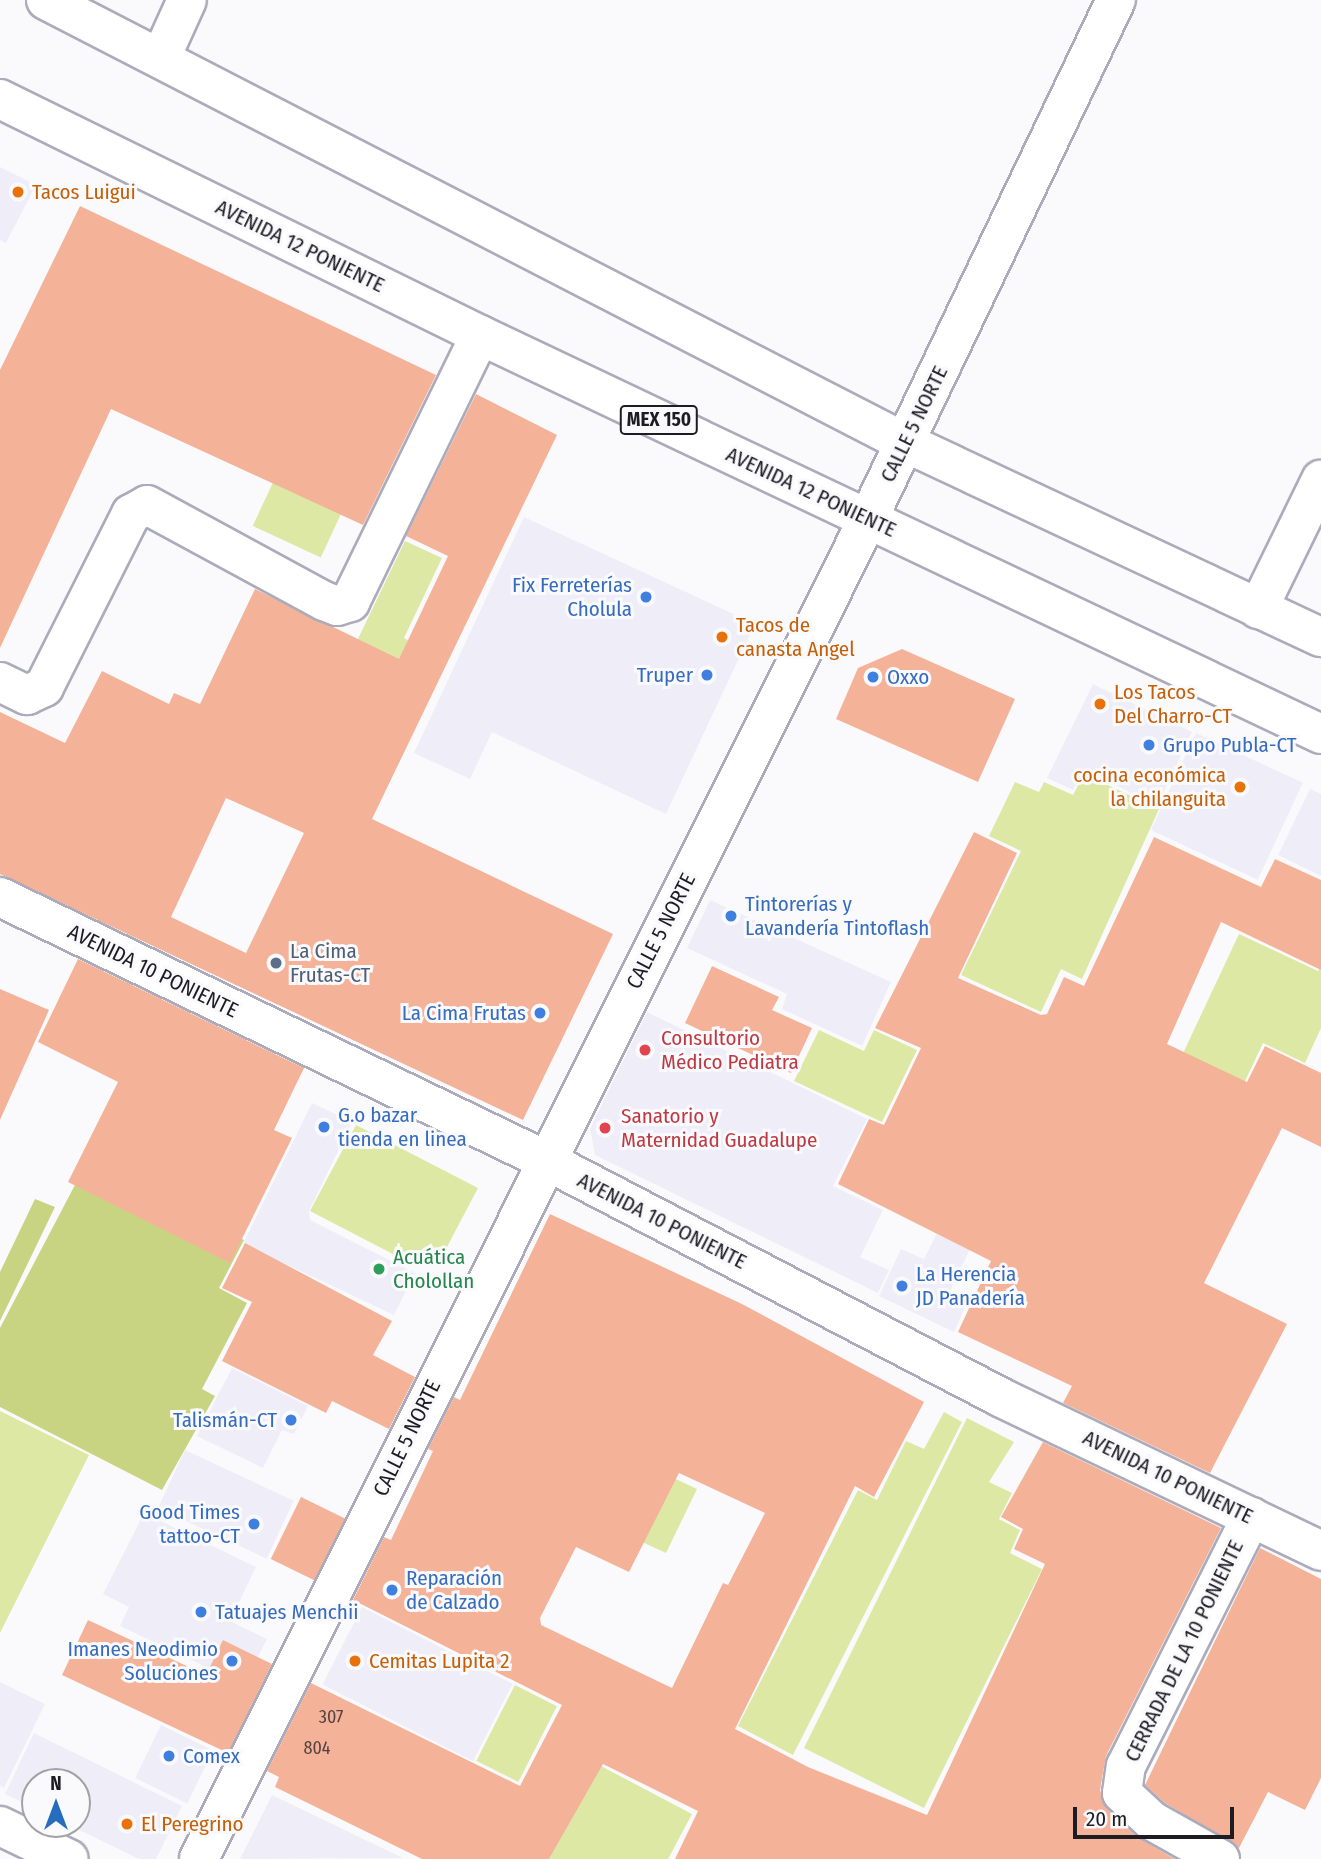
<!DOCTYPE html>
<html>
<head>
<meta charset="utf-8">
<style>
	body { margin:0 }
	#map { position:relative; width:1321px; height:1859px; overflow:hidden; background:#fafafd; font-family:"Fira Sans Condensed",sans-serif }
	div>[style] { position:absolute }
	.built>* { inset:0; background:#efeef8; transform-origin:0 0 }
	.green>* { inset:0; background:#dde8a4; transform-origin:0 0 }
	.forest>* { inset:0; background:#c8d482 }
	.building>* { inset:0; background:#f4b399; transform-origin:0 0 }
	.roads { filter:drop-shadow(2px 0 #acabbb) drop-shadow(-2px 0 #acabbb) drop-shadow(0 2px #acabbb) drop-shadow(0 -2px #acabbb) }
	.minor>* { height:38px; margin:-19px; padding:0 19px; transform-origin:19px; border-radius:19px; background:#fff }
	.major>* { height:38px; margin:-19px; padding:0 19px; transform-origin:19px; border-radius:19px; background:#fff }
	.dots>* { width:19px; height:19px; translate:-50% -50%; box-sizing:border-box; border:4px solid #fafafd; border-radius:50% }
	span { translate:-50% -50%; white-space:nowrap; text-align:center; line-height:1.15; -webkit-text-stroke:6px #fafafd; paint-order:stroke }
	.number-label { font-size:18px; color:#534240 }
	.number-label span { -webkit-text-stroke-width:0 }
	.shield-label span { padding:2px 5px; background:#fafafd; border:2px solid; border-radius:5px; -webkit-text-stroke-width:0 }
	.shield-label { font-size:19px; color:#1d1c22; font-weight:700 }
	.food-label { font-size:21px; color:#c56008 }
	.left { translate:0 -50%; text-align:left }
	.right { translate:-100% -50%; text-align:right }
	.street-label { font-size:21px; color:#1d1c22 }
	.shop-label { font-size:21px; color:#366cbe }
	.service-label { font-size:21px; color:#4e5e75 }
	.health-label { font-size:21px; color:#be3a42 }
	.leisure-label { font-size:21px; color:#27864d }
	.north { position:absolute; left:21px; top:1768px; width:70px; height:70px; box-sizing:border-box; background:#fafafd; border:2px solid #a2a1a5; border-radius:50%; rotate:0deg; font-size:19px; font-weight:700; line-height:28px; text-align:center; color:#1d1c22 }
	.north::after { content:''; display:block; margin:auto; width:24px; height:32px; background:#266dbe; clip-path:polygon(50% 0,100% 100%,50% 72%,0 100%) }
	.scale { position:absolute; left:1073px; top:1807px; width:161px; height:32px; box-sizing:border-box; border:4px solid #1d1c22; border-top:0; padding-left:9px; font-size:21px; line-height:24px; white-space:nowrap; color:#1d1c22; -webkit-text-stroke:5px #fafafd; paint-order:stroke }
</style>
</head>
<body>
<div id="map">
	<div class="built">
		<i style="clip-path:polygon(0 167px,36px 185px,6px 243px,0 240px)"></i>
		<i style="clip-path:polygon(524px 517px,755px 624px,666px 814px,492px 732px,470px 779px,414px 753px)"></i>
		<i style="clip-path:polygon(1093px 684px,1192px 732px,1157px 806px,1084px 769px,1073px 790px,1047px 778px)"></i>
		<i style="left:1196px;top:733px;width:118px;height:107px;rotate:25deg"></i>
		<i style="clip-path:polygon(1310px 789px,1321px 794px,1321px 876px,1278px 855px)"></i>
		<i style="clip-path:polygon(710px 900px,891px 982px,862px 1046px,782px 1009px,787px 994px,687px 948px)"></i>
		<i style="clip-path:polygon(647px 1012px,867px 1119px,833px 1186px,883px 1210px,860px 1257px,889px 1270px,878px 1293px,595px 1155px,590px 1129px)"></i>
		<i style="clip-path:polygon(312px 1103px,352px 1122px,309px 1211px,310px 1220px,415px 1273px,394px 1315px,243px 1244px)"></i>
		<i style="clip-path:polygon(939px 1229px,972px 1245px,950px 1291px,968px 1301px,954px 1332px,879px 1296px,901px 1249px,924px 1259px)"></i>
		<i style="clip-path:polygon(232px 1368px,308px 1406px,294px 1434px,282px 1430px,263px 1468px,197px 1436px)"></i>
		<i style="left:185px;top:1450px;width:120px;height:64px;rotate:25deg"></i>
		<i style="clip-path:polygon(144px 1513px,256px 1567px,230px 1621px,267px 1639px,244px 1685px,120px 1626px,129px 1607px,103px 1594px)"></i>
		<i style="left:362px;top:1607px;width:169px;height:87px;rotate:27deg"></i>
		<i style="clip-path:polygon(0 1682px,45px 1704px,4px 1788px,0 1786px)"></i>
		<i style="left:161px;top:1725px;width:58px;height:59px;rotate:26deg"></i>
		<i style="clip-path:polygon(34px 1733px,182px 1806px,156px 1859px,139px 1859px,67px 1824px,77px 1824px,77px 1782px,35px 1782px,35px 1808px,5px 1794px)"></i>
		<i style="clip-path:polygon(272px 1795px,403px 1858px,240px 1859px)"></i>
	</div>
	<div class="green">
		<i style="left:276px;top:476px;width:75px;height:55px;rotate:25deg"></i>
		<i style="clip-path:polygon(405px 541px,442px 558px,404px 638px,446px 659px,435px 681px,356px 643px)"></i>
		<i style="clip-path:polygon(1084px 774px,1159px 809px,1082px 979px,1061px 969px,1041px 1012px,961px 975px,1021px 851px,989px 836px,1015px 782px,1039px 792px,1044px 782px,1073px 795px)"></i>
		<i style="clip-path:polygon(1239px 934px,1318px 971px,1321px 967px,1321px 1028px,1305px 1063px,1263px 1043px,1240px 1092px,1178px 1064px)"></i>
		<i style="clip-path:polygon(819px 1030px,864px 1051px,874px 1030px,917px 1050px,882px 1122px,794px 1081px)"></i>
		<i style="clip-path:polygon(356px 1125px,478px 1188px,438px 1264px,422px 1255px,416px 1266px,310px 1211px)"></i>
		<i style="clip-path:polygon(0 1411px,89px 1455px,0 1633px)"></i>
		<i style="clip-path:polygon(944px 1412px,962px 1422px,793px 1755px,738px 1726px,858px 1490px,877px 1500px,906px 1441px,924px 1449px)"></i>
		<i style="clip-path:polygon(967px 1418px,1014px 1442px,989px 1482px,1012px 1493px,999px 1519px,1020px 1530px,1010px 1553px,1042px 1569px,924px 1808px,804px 1748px)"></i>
		<i style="clip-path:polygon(574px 1431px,697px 1489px,666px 1553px,629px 1536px)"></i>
		<i style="left:515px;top:1685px;width:47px;height:85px;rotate:27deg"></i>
		<i style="clip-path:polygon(599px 1765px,692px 1814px,668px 1859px,549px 1859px)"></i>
	</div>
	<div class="forest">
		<i style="clip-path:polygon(76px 1183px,204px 1219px,244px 1240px,219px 1288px,247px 1303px,202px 1389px,215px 1396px,162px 1490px,0 1407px,0 1328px)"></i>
		<i style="clip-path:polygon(35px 1199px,55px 1207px,0 1321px,0 1272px)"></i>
	</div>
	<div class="building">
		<i style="clip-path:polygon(80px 206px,436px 375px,363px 525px,111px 409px,0 648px,0 370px)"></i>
		<i style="clip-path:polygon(evenodd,476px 394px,557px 435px,372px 819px,613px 934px,523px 1120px,0 874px,0 712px,65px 743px,102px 671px,169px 704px,174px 693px,200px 704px,255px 589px,399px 659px,448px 556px,406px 536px,476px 394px,226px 798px,304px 833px,246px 953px,171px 917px,226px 798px)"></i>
		<i style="clip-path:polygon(902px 649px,1015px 699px,978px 782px,836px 719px,858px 668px)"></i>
		<i style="clip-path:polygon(974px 832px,1017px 853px,958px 978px,1041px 1015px,1047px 1014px,1064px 977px,1084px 986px,1154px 837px,1261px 887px,1275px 859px,1321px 880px,1321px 970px,1221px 922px,1167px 1044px,1247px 1082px,1265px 1046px,1321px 1073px,1321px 1147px,1282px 1128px,1204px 1283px,1287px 1324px,1210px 1473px,1063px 1403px,1072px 1386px,958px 1332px,991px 1261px,838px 1184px,869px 1119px,884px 1125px,921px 1048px,875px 1028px)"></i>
		<i style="clip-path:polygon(78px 959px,304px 1068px,274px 1130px,292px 1138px,230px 1263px,68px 1182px,118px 1082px,38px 1042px)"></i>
		<i style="clip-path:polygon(712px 966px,779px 997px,772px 1010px,812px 1028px,791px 1073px,685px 1023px)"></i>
		<i style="clip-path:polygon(0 989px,49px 1010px,0 1120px)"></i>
		<i style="clip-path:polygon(evenodd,550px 1214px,742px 1304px,924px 1402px,874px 1497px,855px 1486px,735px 1729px,808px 1767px,927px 1815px,1045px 1564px,1014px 1549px,1023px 1529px,1001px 1517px,1043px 1442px,1221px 1528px,1106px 1756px,1100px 1790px,1107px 1809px,1137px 1837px,1175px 1859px,675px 1859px,698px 1811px,603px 1764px,549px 1859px,422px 1859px,275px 1787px,279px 1777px,267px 1771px,311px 1683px,520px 1786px,562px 1705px,353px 1600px,384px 1537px,391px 1540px,433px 1451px,428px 1449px,454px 1397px,460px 1400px,550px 1214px,679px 1473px,765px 1513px,728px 1585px,723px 1583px,672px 1688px,541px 1625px,540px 1618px,576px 1547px,629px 1572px,679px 1473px)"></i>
		<i style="clip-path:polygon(245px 1243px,392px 1321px,373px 1355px,415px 1377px,389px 1429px,332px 1401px,326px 1413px,222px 1361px,252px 1302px,222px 1288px)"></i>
		<i style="left:301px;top:1497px;width:49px;height:69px;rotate:26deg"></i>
		<i style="clip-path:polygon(1260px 1548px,1321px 1579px,1321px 1778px,1305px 1810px,1268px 1792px,1239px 1848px,1165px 1803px,1145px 1785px)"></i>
		<i style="clip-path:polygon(88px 1620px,206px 1675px,223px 1640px,272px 1664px,228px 1753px,62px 1675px)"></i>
	</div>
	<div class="roads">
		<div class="minor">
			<i style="left:162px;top:55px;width:60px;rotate:-65.6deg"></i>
			<i style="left:1258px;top:609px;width:144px;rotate:-64deg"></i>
			<i style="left:0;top:682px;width:30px;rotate:26deg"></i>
			<i style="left:27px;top:695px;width:19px;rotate:-25deg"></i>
			<i style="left:44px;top:687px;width:194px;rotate:-63.3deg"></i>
			<i style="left:131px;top:514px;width:18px;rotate:-29deg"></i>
			<i style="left:147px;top:505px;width:201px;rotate:28.5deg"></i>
			<i style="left:324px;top:601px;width:14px;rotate:21deg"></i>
			<i style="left:337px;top:606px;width:14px;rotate:-17deg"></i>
			<i style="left:350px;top:602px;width:297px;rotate:-64deg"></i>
			<i style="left:0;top:897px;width:605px;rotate:25.76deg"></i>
			<i style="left:545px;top:1160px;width:513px;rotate:27.51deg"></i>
			<i style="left:1000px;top:1397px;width:356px;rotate:25.6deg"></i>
			<i style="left:0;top:1826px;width:76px;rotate:25.6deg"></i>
			<i style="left:199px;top:1859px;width:1498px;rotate:-63.47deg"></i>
			<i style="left:868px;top:519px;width:575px;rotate:-64.46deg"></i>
			<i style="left:1220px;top:1859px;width:78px;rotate:-150.8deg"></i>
			<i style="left:1152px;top:1821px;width:41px;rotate:-137deg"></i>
			<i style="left:1122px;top:1793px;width:27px;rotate:-82deg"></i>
			<i style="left:1126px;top:1766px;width:279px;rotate:-63.3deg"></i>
		</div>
		<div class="major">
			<i style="left:46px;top:0;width:965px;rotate:27.26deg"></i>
			<i style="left:904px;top:442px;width:460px;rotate:25.1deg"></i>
			<i style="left:0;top:99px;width:535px;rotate:26.18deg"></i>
			<i style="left:480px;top:335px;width:931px;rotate:25.38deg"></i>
		</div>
	</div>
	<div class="dots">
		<i style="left:18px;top:192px;background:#e8710a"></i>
		<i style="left:646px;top:597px;background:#3f7fe0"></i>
		<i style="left:722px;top:637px;background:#e8710a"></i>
		<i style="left:707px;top:675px;background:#3f7fe0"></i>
		<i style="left:873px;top:677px;background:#3f7fe0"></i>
		<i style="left:1100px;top:704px;background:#e8710a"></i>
		<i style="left:1149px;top:745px;background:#3f7fe0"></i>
		<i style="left:1240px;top:787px;background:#e8710a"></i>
		<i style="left:731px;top:916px;background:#3f7fe0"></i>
		<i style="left:276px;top:963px;background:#5c6f8a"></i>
		<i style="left:540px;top:1013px;background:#3f7fe0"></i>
		<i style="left:645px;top:1050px;background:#e0444e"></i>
		<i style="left:324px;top:1127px;background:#3f7fe0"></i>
		<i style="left:605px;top:1128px;background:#e0444e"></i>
		<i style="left:379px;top:1269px;background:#2e9e5b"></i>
		<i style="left:902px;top:1286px;background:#3f7fe0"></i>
		<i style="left:291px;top:1420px;background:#3f7fe0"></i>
		<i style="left:254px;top:1524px;background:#3f7fe0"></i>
		<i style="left:392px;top:1590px;background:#3f7fe0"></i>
		<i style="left:201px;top:1612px;background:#3f7fe0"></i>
		<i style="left:232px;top:1661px;background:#3f7fe0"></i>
		<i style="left:355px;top:1661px;background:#e8710a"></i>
		<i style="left:169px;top:1756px;background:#3f7fe0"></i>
		<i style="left:127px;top:1824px;background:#e8710a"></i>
	</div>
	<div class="number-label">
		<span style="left:331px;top:1717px">307</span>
		<span style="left:317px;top:1748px">804</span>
	</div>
	<div class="shield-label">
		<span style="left:659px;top:420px">MEX 150</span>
	</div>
	<div class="food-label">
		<span class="left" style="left:32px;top:192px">Tacos Luigui</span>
		<span class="left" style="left:736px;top:637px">Tacos de<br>canasta Angel</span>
		<span class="left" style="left:1114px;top:704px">Los Tacos<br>Del Charro-CT</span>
		<span class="right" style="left:1226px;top:787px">cocina económica<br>la chilanguita</span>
		<span class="left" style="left:369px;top:1661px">Cemitas Lupita 2</span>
		<span class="left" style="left:141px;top:1824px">El Peregrino</span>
	</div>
	<div class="street-label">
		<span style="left:300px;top:246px;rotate:26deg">AVENIDA 12 PONIENTE</span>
		<span style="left:914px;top:424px;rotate:-64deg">CALLE 5 NORTE</span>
		<span style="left:811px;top:492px;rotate:25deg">AVENIDA 12 PONIENTE</span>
		<span style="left:661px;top:931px;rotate:-63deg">CALLE 5 NORTE</span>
		<span style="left:153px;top:971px;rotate:26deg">AVENIDA 10 PONIENTE</span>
		<span style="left:662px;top:1221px;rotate:27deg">AVENIDA 10 PONIENTE</span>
		<span style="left:407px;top:1438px;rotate:-64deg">CALLE 5 NORTE</span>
		<span style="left:1168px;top:1477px;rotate:26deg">AVENIDA 10 PONIENTE</span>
		<span style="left:1184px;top:1651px;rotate:-64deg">CERRADA DE LA 10 PONIENTE</span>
	</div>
	<div class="shop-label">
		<span class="right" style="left:632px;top:597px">Fix Ferreterías<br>Cholula</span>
		<span class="right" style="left:693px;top:675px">Truper</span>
		<span class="left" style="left:887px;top:677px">Oxxo</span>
		<span class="left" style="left:1163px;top:745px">Grupo Publa-CT</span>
		<span class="left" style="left:745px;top:916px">Tintorerías y<br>Lavandería Tintoflash</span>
		<span class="right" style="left:526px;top:1013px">La Cima Frutas</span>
		<span class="left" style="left:338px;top:1127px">G.o bazar<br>tienda en linea</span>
		<span class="left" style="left:916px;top:1286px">La Herencia<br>JD Panadería</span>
		<span class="right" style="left:277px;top:1420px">Talismán-CT</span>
		<span class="right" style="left:240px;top:1524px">Good Times<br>tattoo-CT</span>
		<span class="left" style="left:406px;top:1590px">Reparación<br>de Calzado</span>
		<span class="left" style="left:215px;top:1612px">Tatuajes Menchii</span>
		<span class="right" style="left:218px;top:1661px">Imanes Neodimio<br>Soluciones</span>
		<span class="left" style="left:183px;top:1756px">Comex</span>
	</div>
	<div class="service-label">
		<span class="left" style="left:290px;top:963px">La Cima<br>Frutas-CT</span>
	</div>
	<div class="health-label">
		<span class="left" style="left:661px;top:1050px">Consultorio<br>Médico Pediatra</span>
		<span class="left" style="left:621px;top:1128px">Sanatorio y<br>Maternidad Guadalupe</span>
	</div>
	<div class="leisure-label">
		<span class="left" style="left:393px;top:1269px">Acuática<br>Cholollan</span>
	</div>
	<div class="north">N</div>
	<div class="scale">20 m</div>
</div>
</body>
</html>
